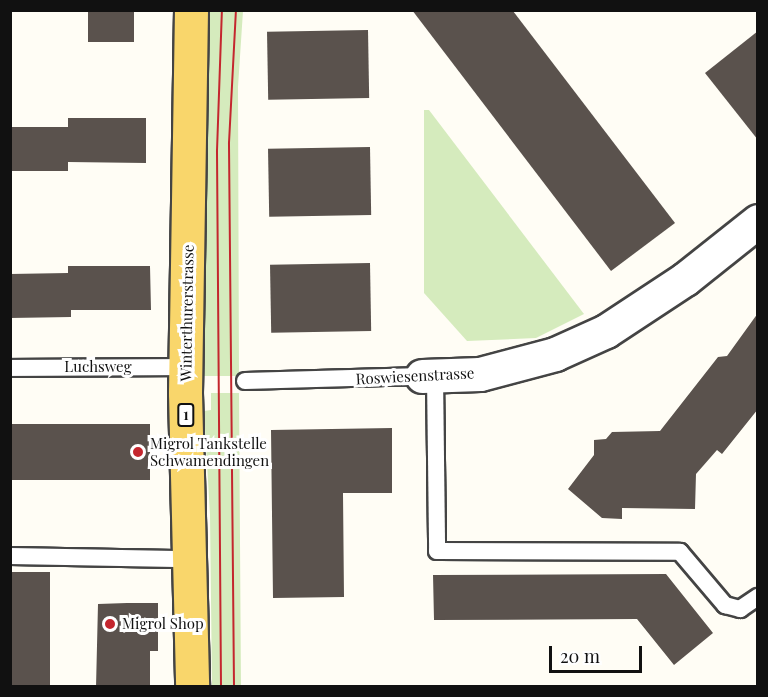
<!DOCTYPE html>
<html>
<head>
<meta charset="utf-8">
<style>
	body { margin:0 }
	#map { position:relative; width:768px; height:697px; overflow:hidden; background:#fffdf5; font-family:"Playfair Display",serif }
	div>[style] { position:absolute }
	.green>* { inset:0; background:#d5ebbd }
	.building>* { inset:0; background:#5a524d; transform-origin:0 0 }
	.roads { filter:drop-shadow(2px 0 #444) drop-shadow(-2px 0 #444) drop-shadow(0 2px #444) drop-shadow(0 -2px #444) }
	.lane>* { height:16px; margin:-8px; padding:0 8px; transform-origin:8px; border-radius:8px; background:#fff }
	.street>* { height:33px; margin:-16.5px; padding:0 16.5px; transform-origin:16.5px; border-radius:16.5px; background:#fff }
	.primary>* { height:33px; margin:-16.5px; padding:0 16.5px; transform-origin:16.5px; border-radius:16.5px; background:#f9d66b }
	.tram>* { height:1.5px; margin:-0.75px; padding:0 0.75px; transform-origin:0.75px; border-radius:0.75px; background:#c4262e }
	.dots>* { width:16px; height:16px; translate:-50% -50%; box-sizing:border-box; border:3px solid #fff; border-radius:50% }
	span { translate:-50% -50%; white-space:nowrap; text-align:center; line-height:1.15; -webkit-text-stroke:6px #fff; paint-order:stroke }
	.shield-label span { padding:2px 4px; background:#fff; border:2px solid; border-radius:4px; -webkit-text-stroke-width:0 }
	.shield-label { font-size:14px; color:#111; font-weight:700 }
	.street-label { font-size:15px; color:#111 }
	.poi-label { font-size:15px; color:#111 }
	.left { translate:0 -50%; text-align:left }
	.frame { position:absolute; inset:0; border:12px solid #111; pointer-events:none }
	.scale { position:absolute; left:549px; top:646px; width:93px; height:27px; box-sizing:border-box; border:3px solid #111; border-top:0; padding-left:8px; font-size:18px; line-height:21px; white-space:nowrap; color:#111; -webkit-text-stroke:4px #fff; paint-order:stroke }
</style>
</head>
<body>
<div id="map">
	<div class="green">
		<i style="clip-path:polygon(208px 11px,243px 11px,238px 87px,239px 376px,204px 376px)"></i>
		<i style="clip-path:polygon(424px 110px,429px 110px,584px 314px,536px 338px,467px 341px,424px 293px)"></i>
		<i style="clip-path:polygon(211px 393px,239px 393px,241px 686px,212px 686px,210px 515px,204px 411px,211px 410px)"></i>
	</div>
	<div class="building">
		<i style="left:88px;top:10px;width:46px;height:32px"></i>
		<i style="clip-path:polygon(412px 10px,513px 11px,675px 223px,611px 271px)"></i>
		<i style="left:368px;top:30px;width:68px;height:101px;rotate:89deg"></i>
		<i style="clip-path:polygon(758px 31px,758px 140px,705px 73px)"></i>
		<i style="clip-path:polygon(68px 118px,146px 118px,146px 163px,68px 162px,68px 171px,10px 171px,10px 127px,68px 127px)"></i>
		<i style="left:370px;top:147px;width:68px;height:102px;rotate:89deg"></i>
		<i style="left:370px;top:263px;width:68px;height:100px;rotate:89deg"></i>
		<i style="clip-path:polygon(68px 266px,150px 266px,151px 310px,71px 310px,71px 317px,10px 318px,10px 274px,68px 273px)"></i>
		<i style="clip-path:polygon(758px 313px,758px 409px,722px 454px,717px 450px,696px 474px,695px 509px,622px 508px,622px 519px,602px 518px,568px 489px,594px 455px,594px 440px,606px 439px,612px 432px,660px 431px,718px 357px,727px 356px)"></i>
		<i style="left:10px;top:424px;width:140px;height:56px"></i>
		<i style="clip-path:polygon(392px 428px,392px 493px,343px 493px,344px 597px,273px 598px,271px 430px)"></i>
		<i style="left:10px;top:572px;width:40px;height:115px"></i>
		<i style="clip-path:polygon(666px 574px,713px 633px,674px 665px,637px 619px,434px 620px,433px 575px)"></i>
		<i style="clip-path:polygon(127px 603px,158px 603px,158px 651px,150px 651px,150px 687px,96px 687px,98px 604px)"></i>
	</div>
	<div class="roads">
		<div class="lane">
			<i style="left:10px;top:368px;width:176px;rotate:-0.3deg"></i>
			<i style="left:435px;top:376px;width:175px;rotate:89.3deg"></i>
			<i style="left:437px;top:551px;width:243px;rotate:0.2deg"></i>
			<i style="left:680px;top:552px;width:70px;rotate:49.7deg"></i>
			<i style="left:725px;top:605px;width:16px;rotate:15deg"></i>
			<i style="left:740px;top:609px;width:22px;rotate:-34deg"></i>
			<i style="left:245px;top:381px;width:177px;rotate:-1.6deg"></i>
			<i style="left:10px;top:556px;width:180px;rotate:1deg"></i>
		</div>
		<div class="street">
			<i style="left:422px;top:376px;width:58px;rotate:-2deg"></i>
			<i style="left:480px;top:374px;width:78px;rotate:-14.9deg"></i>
			<i style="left:555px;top:354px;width:56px;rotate:-24.3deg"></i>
			<i style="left:606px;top:331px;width:95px;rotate:-33.4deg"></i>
			<i style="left:685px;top:279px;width:93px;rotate:-38.5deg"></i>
		</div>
		<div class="primary">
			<i style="left:191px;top:10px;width:383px;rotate:90.9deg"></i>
			<i style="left:185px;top:393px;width:293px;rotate:88.6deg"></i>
		</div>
	</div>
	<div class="tram">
		<i style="left:221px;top:686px;width:535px;rotate:-90.43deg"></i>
		<i style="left:217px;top:151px;width:141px;rotate:-88deg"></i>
		<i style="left:234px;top:686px;width:543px;rotate:-90.53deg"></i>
		<i style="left:229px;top:143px;width:133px;rotate:-87deg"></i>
	</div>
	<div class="dots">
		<i style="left:138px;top:452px;background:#c4262e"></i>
		<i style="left:110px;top:624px;background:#c4262e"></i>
	</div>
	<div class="shield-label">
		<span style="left:186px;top:415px">1</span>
	</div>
	<div class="street-label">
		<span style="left:187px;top:313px;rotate:-89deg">Winterthurerstrasse</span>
		<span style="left:98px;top:367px">Luchsweg</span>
		<span style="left:415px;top:376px;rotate:-3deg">Roswiesenstrasse</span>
	</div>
	<div class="poi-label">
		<span class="left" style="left:150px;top:452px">Migrol Tankstelle<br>Schwamendingen</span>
		<span class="left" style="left:122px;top:624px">Migrol Shop</span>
	</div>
	<div class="frame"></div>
	<div class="scale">20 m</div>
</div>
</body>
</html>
